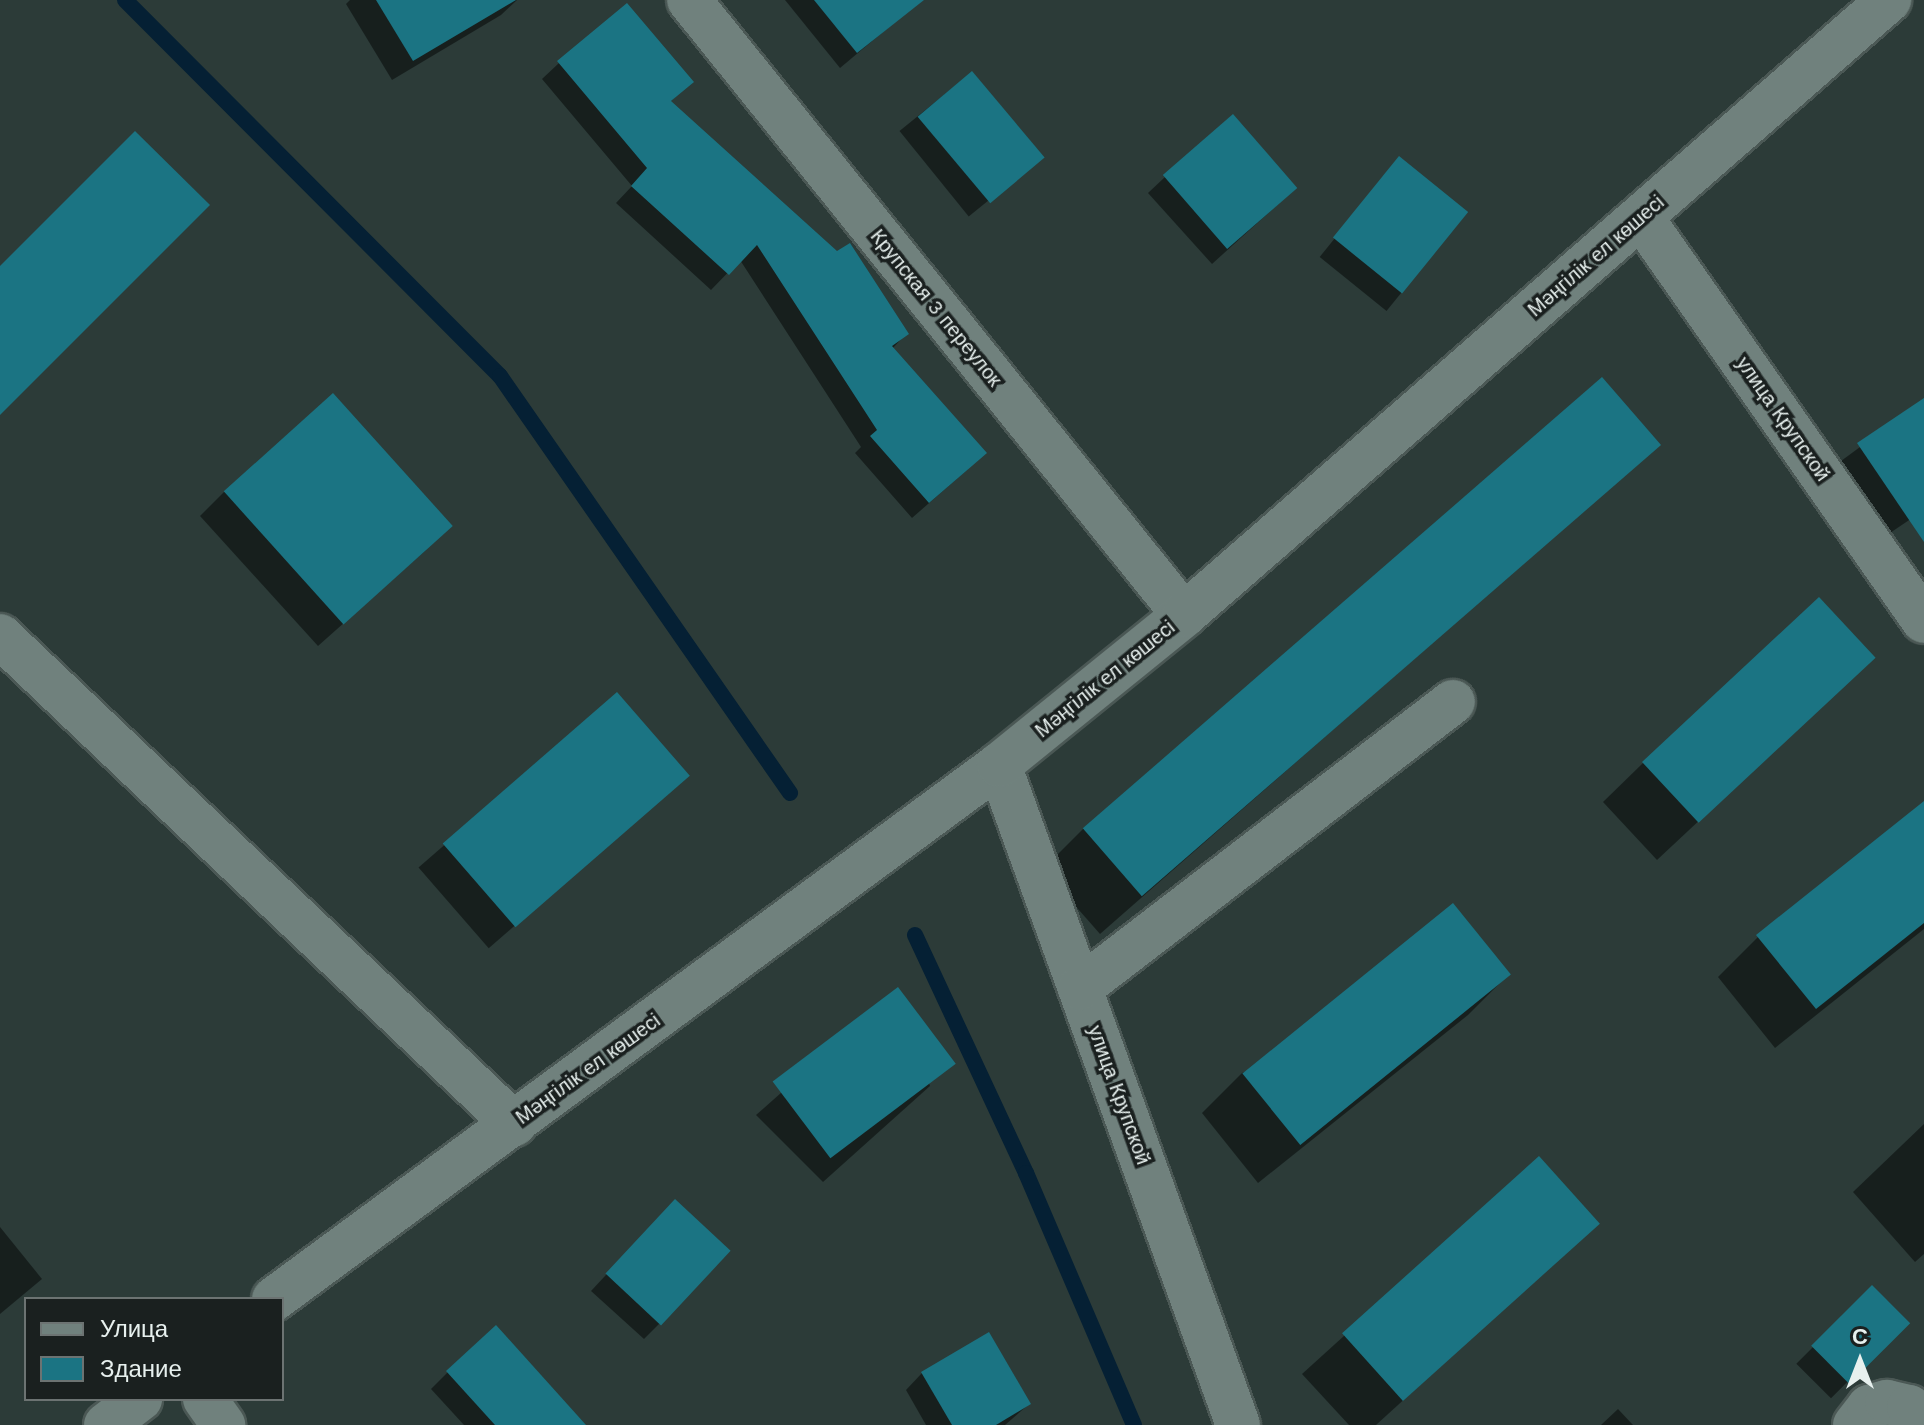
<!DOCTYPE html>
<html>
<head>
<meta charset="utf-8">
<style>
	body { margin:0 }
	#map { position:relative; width:1924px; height:1425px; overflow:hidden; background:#2c3b38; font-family:"Work Sans",sans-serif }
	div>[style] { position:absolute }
	.shadow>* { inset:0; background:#0007; transform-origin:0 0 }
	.stream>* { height:16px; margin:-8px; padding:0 8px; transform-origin:8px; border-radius:8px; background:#052034 }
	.building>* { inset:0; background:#1b7483; transform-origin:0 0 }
	.roads { filter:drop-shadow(2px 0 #4b5855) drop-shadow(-2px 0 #4b5855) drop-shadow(0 2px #4b5855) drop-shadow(0 -2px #4b5855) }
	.minor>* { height:44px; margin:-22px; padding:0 22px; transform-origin:22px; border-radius:22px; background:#70817d }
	span { translate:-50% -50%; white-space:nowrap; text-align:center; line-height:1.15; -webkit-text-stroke:7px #1a201f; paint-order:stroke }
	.street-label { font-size:20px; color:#e7f0ee }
	.legend { position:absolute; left:24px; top:1297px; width:260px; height:104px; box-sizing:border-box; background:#1a201f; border:2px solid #6c7372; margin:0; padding:10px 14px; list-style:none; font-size:24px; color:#e7f0ee }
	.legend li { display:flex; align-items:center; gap:16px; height:40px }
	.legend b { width:40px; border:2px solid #6c7372 }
	.north { position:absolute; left:1820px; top:1321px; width:80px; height:80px; -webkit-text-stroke:6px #1a201f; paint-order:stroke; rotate:0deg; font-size:22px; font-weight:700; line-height:32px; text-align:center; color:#e7f0ee }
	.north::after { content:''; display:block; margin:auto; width:28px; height:36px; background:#e7f0ee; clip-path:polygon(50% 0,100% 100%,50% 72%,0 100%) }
</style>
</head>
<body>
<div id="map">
	<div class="shadow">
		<i style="clip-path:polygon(350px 0,517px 0,501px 15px,392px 80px,346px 4px)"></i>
		<i style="clip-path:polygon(785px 0,919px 0,920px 1px,840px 68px)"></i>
		<i style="clip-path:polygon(559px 63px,691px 82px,670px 102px,906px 334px,892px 349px,968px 469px,912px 518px,855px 453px,861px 447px,740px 260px,711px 290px,616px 203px,632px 186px,542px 79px)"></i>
		<i style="left:971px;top:73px;width:110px;height:92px;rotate:51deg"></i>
		<i style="left:1399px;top:159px;width:86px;height:126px;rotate:39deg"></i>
		<i style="clip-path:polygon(1165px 177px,1296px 188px,1212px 264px,1148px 193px)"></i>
		<i style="clip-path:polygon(1924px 400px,1924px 510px,1890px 533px,1841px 461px)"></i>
		<i style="clip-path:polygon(1658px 445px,1100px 934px,1043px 869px,1083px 829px)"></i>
		<i style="clip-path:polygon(224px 492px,426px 550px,318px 646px,200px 516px)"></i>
		<i style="clip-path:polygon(1873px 658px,1657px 860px,1603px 802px,1643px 763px)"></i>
		<i style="left:617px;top:695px;width:107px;height:263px;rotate:49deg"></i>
		<i style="clip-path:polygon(1924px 804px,1924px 929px,1775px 1048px,1718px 977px,1758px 937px)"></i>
		<i style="clip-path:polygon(1508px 975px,1468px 1015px,1258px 1183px,1202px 1113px,1242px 1073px)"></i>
		<i style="clip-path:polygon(897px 990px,930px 1086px,823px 1182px,756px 1115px)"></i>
		<i style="clip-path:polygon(1924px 1124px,1924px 1254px,1915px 1262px,1853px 1192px)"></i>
		<i style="clip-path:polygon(1539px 1159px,1597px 1224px,1376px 1425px,1349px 1425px,1302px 1374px)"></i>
		<i style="clip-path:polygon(659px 1218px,660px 1323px,644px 1339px,591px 1291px)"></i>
		<i style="clip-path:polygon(0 1227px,42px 1279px,0 1314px)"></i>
		<i style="left:1872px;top:1288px;width:49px;height:107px;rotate:45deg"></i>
		<i style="clip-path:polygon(448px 1372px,584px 1425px,464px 1425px,431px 1389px)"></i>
		<i style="clip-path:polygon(922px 1373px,1029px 1404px,1005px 1425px,926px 1425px,906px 1390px)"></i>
		<i style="clip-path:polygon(1618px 1409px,1633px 1425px,1601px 1425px)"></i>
	</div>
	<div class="stream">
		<i style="left:125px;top:0;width:531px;rotate:45.08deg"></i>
		<i style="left:500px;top:376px;width:508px;rotate:55.18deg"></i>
		<i style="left:915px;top:935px;width:263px;rotate:65deg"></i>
		<i style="left:1026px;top:1173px;width:274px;rotate:66.8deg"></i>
	</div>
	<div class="building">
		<i style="clip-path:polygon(376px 0,516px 0,413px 61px)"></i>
		<i style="clip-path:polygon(814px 0,924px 0,857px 53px)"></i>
		<i style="clip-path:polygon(627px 3px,694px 82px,671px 101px,837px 251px,850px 243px,909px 334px,892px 346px,987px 453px,929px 503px,870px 436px,877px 430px,757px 245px,729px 275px,631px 186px,647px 168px,557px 61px)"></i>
		<i style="left:972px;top:71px;width:113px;height:71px;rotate:50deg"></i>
		<i style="left:1233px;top:114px;width:98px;height:93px;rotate:49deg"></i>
		<i style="clip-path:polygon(135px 131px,210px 205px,0 415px,0 266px)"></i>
		<i style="left:1399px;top:156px;width:89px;height:105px;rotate:39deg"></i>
		<i style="left:1602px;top:377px;width:90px;height:688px;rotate:49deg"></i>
		<i style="left:333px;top:393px;width:179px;height:147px;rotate:48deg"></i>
		<i style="clip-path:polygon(1924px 398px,1924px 542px,1857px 443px)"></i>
		<i style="left:1819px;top:597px;width:83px;height:242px;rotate:47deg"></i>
		<i style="left:617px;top:692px;width:111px;height:231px;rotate:49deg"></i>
		<i style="clip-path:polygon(1924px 801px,1924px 923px,1816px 1009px,1756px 935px)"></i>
		<i style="left:1453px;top:903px;width:92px;height:271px;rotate:51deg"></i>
		<i style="left:898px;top:987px;width:96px;height:157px;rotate:53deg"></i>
		<i style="left:1539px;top:1156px;width:91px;height:265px;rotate:48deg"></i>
		<i style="left:675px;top:1199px;width:76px;height:102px;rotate:43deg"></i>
		<i style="left:1872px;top:1285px;width:54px;height:86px;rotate:45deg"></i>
		<i style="clip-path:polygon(496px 1325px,586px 1425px,495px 1425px,446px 1371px)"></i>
		<i style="clip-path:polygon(989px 1332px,1031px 1404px,996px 1425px,952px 1425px,921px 1372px)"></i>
	</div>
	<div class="roads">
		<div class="minor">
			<i style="left:689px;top:0;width:789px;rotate:51.17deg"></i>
			<i style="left:1641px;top:217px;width:493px;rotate:55deg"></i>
			<i style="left:0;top:636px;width:709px;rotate:43.51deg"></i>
			<i style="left:999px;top:765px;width:702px;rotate:70.09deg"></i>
			<i style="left:1080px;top:988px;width:470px;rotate:-37.5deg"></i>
			<i style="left:274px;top:1299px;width:900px;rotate:-36.37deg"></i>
			<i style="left:999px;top:765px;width:238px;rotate:-39deg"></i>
			<i style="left:1184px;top:615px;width:936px;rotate:-41.1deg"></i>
			<i style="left:205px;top:1399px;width:32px;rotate:55deg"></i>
			<i style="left:106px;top:1425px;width:43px;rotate:-37.4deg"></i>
			<i style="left:1855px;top:1425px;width:23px;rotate:-52deg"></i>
			<i style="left:1869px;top:1407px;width:19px;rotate:-16deg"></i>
			<i style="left:1887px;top:1402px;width:23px;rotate:13deg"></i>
			<i style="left:1909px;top:1407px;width:23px;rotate:49deg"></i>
		</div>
	</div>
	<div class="street-label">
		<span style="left:1596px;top:256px;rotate:-41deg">Мәңгілік ел көшесі</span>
		<span style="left:936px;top:308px;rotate:51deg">Крупская 3 переулок</span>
		<span style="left:1783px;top:419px;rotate:55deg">улица Крупской</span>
		<span style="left:1105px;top:679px;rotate:-39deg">Мәңгілік ел көшесі</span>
		<span style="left:588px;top:1069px;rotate:-36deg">Мәңгілік ел көшесі</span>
		<span style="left:1119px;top:1095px;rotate:70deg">улица Крупской</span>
	</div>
	<ul class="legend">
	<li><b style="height:10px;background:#70817d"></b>Улица</li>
	<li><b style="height:22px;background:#1b7483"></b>Здание</li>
	</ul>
	<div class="north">С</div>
</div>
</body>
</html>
